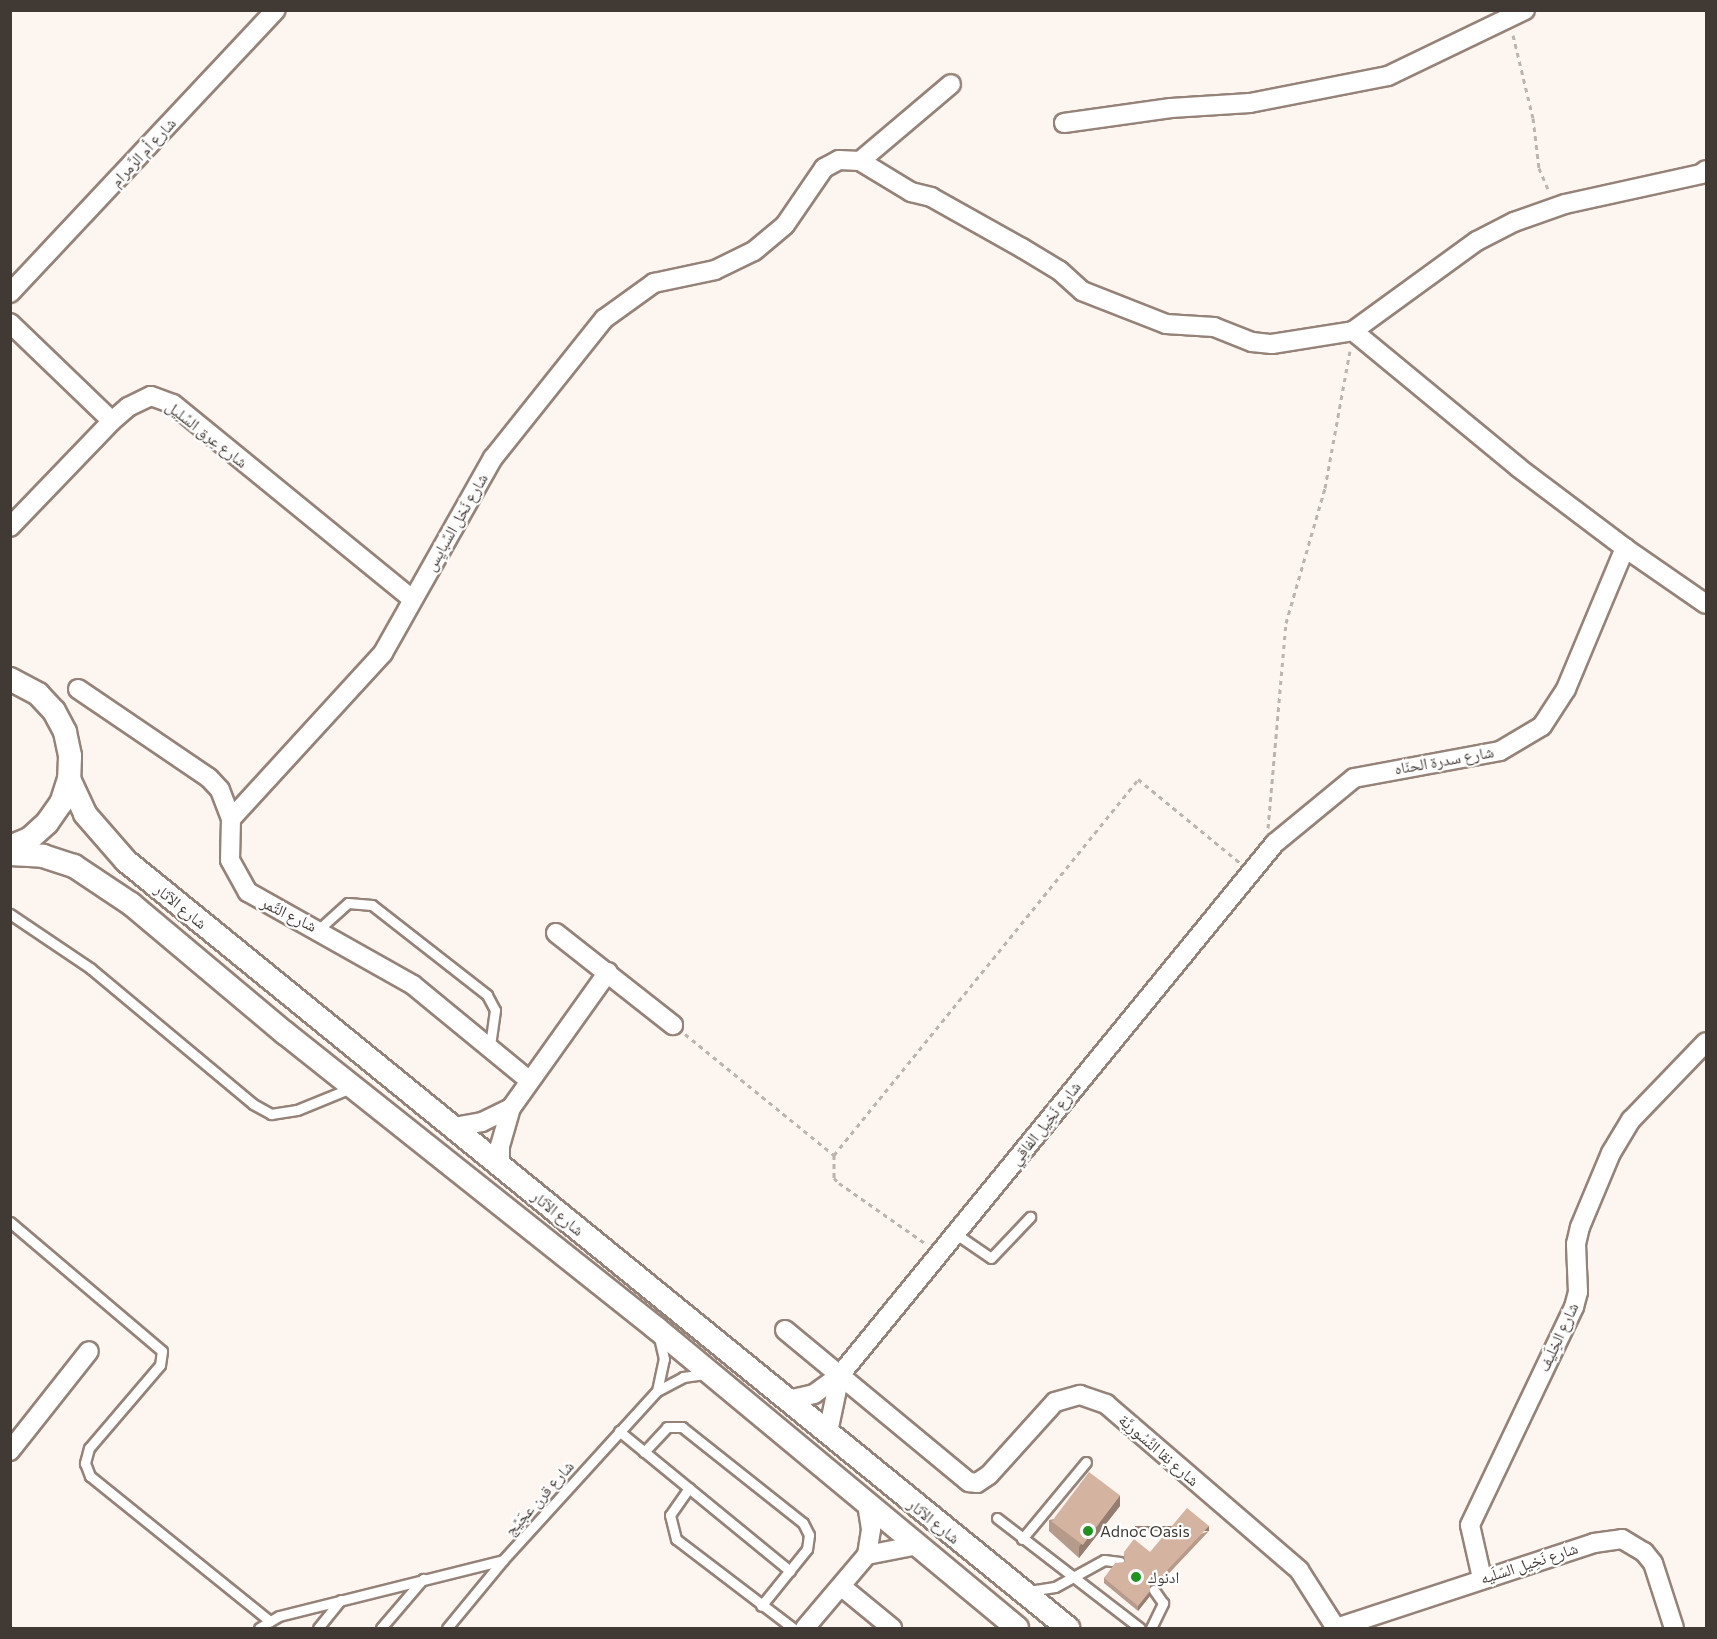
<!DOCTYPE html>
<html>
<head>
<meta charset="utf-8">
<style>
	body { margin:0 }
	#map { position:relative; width:1717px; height:1639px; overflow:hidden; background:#fdf5f0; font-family:Commissioner,"Noto Naskh Arabic",sans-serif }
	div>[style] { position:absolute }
	.path>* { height:3px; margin-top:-1.5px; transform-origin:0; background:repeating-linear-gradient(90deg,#bcb4af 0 4.5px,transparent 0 9px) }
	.roads { filter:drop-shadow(2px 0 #958379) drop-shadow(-2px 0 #958379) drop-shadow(0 2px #958379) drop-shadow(0 -2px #958379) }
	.service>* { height:9px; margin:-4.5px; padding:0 4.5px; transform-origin:4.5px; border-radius:4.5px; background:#fff }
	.minor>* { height:18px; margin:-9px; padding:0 9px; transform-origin:9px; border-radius:9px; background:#fff }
	.tertiary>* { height:22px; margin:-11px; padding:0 11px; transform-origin:11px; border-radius:11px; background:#fff }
	.wall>* { inset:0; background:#b69a8a }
	.shaded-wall>* { inset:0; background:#947d71; transform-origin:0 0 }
	.building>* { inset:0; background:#d4b3a1; transform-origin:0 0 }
	.dots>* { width:16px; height:16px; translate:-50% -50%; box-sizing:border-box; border:3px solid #fff; border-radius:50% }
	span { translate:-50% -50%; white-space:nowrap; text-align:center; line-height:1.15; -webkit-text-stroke:4.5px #fff; paint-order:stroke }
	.street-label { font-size:16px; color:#413934 }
	.poi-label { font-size:16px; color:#413934 }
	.left { translate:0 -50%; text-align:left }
	.frame { position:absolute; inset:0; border:12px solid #413934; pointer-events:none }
</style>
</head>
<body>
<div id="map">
	<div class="path">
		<i style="left:1513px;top:35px;width:85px;rotate:76.5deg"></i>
		<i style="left:1533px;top:118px;width:50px;rotate:83.2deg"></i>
		<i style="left:1539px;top:168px;width:25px;rotate:67deg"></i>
		<i style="left:1268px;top:828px;width:206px;rotate:-85deg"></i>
		<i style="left:1286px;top:623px;width:141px;rotate:-73.9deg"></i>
		<i style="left:1325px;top:488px;width:139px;rotate:-79.7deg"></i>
		<i style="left:685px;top:1034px;width:192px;rotate:39.1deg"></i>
		<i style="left:834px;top:1155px;width:484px;rotate:-51deg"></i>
		<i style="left:1138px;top:779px;width:131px;rotate:39.4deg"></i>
		<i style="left:834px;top:1155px;width:23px;rotate:90deg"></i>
		<i style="left:834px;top:1178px;width:7px;rotate:45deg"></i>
		<i style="left:839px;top:1183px;width:106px;rotate:35deg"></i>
	</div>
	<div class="roads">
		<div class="service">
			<i style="left:10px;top:914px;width:97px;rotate:34deg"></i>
			<i style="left:90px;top:968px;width:212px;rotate:39.8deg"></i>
			<i style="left:253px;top:1104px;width:21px;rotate:29deg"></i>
			<i style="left:271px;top:1114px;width:26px;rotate:-9deg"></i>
			<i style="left:297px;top:1110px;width:58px;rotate:-22.2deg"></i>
			<i style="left:319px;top:929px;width:39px;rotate:-42deg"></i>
			<i style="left:348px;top:903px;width:24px;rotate:5deg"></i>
			<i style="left:372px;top:905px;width:146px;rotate:38deg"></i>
			<i style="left:487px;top:995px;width:17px;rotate:62deg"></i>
			<i style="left:495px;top:1010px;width:36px;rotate:98deg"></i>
			<i style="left:10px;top:1222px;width:199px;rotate:40.3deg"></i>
			<i style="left:162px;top:1351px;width:14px;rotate:98deg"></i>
			<i style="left:160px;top:1365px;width:109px;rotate:130.5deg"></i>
			<i style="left:89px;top:1448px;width:16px;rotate:105deg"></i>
			<i style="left:85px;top:1463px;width:14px;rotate:69deg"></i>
			<i style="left:90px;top:1476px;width:231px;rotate:38.9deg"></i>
			<i style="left:956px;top:1234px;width:42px;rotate:34.4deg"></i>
			<i style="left:991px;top:1258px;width:57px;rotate:-46.4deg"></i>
			<i style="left:657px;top:1391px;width:33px;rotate:-78deg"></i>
			<i style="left:664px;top:1359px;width:23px;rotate:-103deg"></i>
			<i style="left:619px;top:1431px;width:221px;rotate:39.3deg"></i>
			<i style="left:644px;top:1452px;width:34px;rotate:-47deg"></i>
			<i style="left:667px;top:1427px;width:15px"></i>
			<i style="left:682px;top:1427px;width:154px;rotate:38.4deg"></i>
			<i style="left:803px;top:1523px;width:13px;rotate:63deg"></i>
			<i style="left:809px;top:1535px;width:14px;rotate:98deg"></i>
			<i style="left:807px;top:1549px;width:73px;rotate:128.9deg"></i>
			<i style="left:689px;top:1488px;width:33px;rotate:125deg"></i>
			<i style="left:670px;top:1515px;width:25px;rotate:76deg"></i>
			<i style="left:676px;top:1539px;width:147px;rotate:37.3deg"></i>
			<i style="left:997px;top:1518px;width:180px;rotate:37.6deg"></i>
			<i style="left:1022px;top:1539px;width:100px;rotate:-50.3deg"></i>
			<i style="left:1029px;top:1591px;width:26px;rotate:-9deg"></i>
			<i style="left:1055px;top:1587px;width:56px;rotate:-28.9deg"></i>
			<i style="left:1104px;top:1560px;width:16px;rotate:7deg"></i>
			<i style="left:259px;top:1628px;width:23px;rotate:-31deg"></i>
			<i style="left:279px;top:1616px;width:231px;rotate:-14deg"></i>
			<i style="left:318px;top:1628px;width:36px;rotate:-51deg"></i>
			<i style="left:381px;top:1628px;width:65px;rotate:-49.4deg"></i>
			<i style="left:447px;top:1628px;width:88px;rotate:-50.5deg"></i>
			<i style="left:503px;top:1560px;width:229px;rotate:-47.7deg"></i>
			<i style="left:657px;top:1391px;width:30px;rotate:-28deg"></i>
			<i style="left:683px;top:1377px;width:22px;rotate:-8deg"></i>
			<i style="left:1151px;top:1628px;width:28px;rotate:-64deg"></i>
			<i style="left:1163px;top:1603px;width:16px;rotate:-125deg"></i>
		</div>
		<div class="minor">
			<i style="left:1064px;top:123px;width:108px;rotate:-8deg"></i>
			<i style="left:1171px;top:108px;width:79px;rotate:-3.6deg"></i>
			<i style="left:1250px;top:103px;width:141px;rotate:-11.1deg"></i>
			<i style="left:1388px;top:76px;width:152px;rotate:-25.7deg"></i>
			<i style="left:860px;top:161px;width:60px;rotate:31.3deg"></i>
			<i style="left:911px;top:192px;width:21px;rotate:14deg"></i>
			<i style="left:931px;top:197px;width:104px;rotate:29.3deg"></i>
			<i style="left:1022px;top:248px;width:44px;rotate:31.2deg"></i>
			<i style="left:1060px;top:271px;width:30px;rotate:42deg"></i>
			<i style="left:1082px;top:291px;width:90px;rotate:21.4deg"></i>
			<i style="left:1166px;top:324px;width:48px;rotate:3.6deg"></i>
			<i style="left:1214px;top:327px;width:41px;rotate:21.5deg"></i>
			<i style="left:1252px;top:342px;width:20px;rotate:6deg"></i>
			<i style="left:1272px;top:344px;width:82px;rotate:-9.1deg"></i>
			<i style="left:1353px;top:331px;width:215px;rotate:39.5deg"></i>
			<i style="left:1519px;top:468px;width:133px;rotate:37deg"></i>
			<i style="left:1625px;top:548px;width:98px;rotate:34.7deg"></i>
			<i style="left:10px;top:293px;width:388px;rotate:-46.8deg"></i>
			<i style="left:10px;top:323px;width:141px;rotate:43.9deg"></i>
			<i style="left:1353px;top:331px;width:153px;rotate:-36deg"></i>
			<i style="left:1477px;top:241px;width:42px;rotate:-27.2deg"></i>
			<i style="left:1514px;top:222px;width:54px;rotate:-19.4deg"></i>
			<i style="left:1565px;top:204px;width:139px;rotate:-12.4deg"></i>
			<i style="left:1701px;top:174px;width:6px;rotate:-39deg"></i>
			<i style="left:10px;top:527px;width:147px;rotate:-46.1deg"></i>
			<i style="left:112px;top:421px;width:21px;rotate:-41deg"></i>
			<i style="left:128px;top:407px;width:25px;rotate:-26deg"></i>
			<i style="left:151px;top:396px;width:23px;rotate:20deg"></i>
			<i style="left:173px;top:404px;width:308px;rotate:39.2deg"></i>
			<i style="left:78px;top:689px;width:158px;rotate:34.2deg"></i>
			<i style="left:209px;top:778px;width:16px;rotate:47deg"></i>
			<i style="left:220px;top:790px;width:31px;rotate:69deg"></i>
			<i style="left:231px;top:819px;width:41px;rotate:91.4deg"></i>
			<i style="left:230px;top:860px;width:37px;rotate:61deg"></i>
			<i style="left:248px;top:892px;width:189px;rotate:29.4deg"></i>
			<i style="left:413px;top:985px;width:151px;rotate:39.4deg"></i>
			<i style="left:231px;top:819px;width:225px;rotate:-47.5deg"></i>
			<i style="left:383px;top:653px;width:224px;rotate:-60.6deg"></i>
			<i style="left:493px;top:458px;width:178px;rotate:-51.4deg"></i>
			<i style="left:604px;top:319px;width:62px;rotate:-35.8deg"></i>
			<i style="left:654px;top:283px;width:62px;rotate:-12deg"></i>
			<i style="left:715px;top:270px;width:43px;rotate:-26deg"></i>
			<i style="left:754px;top:251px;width:40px;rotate:-40deg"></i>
			<i style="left:785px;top:225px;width:69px;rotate:-55.6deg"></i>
			<i style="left:824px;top:168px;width:17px;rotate:-28deg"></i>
			<i style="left:839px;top:160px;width:21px;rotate:3deg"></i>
			<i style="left:860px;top:161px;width:119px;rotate:-40.2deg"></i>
			<i style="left:556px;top:933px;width:149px;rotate:38.2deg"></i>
			<i style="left:454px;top:1127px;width:28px;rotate:-10deg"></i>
			<i style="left:482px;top:1122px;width:32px;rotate:-26deg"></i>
			<i style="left:500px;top:1166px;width:20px;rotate:-90deg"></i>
			<i style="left:500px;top:1146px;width:40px;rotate:-74deg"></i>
			<i style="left:511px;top:1108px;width:167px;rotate:-54.5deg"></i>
			<i style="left:785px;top:1330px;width:239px;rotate:39.6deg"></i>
			<i style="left:969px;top:1482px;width:8px;rotate:7deg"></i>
			<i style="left:977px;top:1483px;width:14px;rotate:-34deg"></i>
			<i style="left:989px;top:1475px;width:98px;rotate:-47.9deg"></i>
			<i style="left:1055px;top:1402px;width:26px;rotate:-16deg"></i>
			<i style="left:1080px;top:1395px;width:28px;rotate:19deg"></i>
			<i style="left:1106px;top:1404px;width:255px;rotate:40.7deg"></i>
			<i style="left:1299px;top:1570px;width:69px;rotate:57.5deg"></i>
			<i style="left:1336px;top:1628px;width:272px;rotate:-18.2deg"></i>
			<i style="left:1594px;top:1543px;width:28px;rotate:-8deg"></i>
			<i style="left:1622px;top:1539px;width:26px;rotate:31deg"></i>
			<i style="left:1644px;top:1552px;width:14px;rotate:51deg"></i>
			<i style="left:1653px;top:1563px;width:68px;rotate:72.1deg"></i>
			<i style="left:788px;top:1400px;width:27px;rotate:-13deg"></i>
			<i style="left:814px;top:1394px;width:32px;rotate:-36deg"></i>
			<i style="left:840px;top:1375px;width:687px;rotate:-50.73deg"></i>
			<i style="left:1275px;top:843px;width:102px;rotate:-39.4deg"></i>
			<i style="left:1354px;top:778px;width:148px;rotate:-10.5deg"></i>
			<i style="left:1500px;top:751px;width:49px;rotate:-30.8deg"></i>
			<i style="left:1542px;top:726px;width:44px;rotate:-57deg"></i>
			<i style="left:1566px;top:689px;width:153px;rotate:-67.3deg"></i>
			<i style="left:828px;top:1432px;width:58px;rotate:-78.1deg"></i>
			<i style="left:10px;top:1451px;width:127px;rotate:-51.7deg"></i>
			<i style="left:867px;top:1555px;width:52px;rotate:-11.1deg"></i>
			<i style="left:1482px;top:1578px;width:54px;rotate:-102.8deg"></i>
			<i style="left:1470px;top:1525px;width:242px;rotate:-64.5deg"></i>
			<i style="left:1574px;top:1307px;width:16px;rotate:-75deg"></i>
			<i style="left:1578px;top:1292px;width:48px;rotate:-92.4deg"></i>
			<i style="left:1576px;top:1244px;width:17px;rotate:-77deg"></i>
			<i style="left:1580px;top:1227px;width:80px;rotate:-67.3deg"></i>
			<i style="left:1611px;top:1153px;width:39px;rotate:-59deg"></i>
			<i style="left:1631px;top:1120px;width:108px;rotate:-46.1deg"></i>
			<i style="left:842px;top:1587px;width:65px;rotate:39.4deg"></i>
			<i style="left:805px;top:1628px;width:96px;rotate:-49.7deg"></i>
			<i style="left:867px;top:1555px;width:26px;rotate:-81deg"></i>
			<i style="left:871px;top:1529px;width:26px;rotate:-99deg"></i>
		</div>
		<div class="tertiary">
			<i style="left:10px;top:679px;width:32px;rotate:28deg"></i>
			<i style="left:38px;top:694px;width:23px;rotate:47deg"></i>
			<i style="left:54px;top:711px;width:24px;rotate:62deg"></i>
			<i style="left:65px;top:732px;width:25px;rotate:78deg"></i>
			<i style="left:70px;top:756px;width:23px;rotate:92deg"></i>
			<i style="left:69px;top:779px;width:25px;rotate:108deg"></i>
			<i style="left:61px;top:803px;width:24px;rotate:125deg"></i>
			<i style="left:47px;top:823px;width:24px;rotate:138deg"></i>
			<i style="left:29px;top:839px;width:21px;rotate:157deg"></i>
			<i style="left:69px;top:779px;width:38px;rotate:65deg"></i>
			<i style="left:85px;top:814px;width:62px;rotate:48.9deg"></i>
			<i style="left:126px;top:861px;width:1215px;rotate:39.15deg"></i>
			<i style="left:10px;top:854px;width:33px;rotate:3deg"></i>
			<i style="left:43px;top:856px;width:33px;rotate:18deg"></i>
			<i style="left:74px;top:866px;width:69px;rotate:33.7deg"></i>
			<i style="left:131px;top:904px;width:201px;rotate:40deg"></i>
			<i style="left:285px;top:1033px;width:474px;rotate:38.5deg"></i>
			<i style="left:656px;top:1328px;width:469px;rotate:39.7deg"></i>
		</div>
	</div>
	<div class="wall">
		<i style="clip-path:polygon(1120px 1506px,1079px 1558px,1049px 1531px,1049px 1520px)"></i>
		<i style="clip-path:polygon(1209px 1531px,1158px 1585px,1150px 1585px,1150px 1596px,1138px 1611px,1104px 1583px,1104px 1578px,1124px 1562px,1124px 1552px,1150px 1552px)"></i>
	</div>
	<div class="shaded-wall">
		<i style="clip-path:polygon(1120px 1495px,1120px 1506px,1079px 1558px,1079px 1547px)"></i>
		<i style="left:1209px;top:1526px;width:5px;height:74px;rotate:90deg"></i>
		<i style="clip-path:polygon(1150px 1591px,1150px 1596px,1138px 1611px,1138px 1606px)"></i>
	</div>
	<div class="building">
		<i style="left:1089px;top:1472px;width:39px;height:62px;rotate:37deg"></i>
		<i style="clip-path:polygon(1187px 1508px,1209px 1526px,1158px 1580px,1150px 1580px,1150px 1591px,1138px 1606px,1104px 1578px,1115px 1563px,1125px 1562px,1124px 1552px,1134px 1539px,1150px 1552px)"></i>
	</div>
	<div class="dots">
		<i style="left:1088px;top:1531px;background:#1f9320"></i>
		<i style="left:1136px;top:1577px;background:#1f9320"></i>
	</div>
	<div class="street-label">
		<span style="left:143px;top:152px;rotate:-47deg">شارع أم الرَّمرام</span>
		<span style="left:207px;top:434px;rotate:38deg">شارع عِرق السِّلِيل</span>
		<span style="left:456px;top:522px;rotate:-60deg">شارع نَخل السِّبايِس</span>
		<span style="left:1444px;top:760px;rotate:-10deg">شارع سدرة الحنّاه</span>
		<span style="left:181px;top:906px;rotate:39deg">شارع الآثار</span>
		<span style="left:289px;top:914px;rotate:26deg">شارع التَّمر</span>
		<span style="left:1045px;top:1123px;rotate:-51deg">شارع نَخِيل الفاقِي</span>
		<span style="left:558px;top:1213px;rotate:39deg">شارع الآثار</span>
		<span style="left:1558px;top:1337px;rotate:-65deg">شارع الخِلَيف</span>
		<span style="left:1159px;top:1450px;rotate:41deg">شارع نِقا النِّسُورِيَّة</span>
		<span style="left:539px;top:1498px;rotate:-48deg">شارع قرن عجَيِّج</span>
		<span style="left:934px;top:1521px;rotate:39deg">شارع الآثار</span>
		<span style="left:1529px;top:1563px;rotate:-18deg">شارع نَخِيل السّلَيه</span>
	</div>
	<div class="poi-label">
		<span class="left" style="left:1100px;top:1531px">Adnoc Oasis</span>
		<span class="left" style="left:1148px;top:1577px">ادنوك</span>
	</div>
	<div class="frame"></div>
</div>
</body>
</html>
